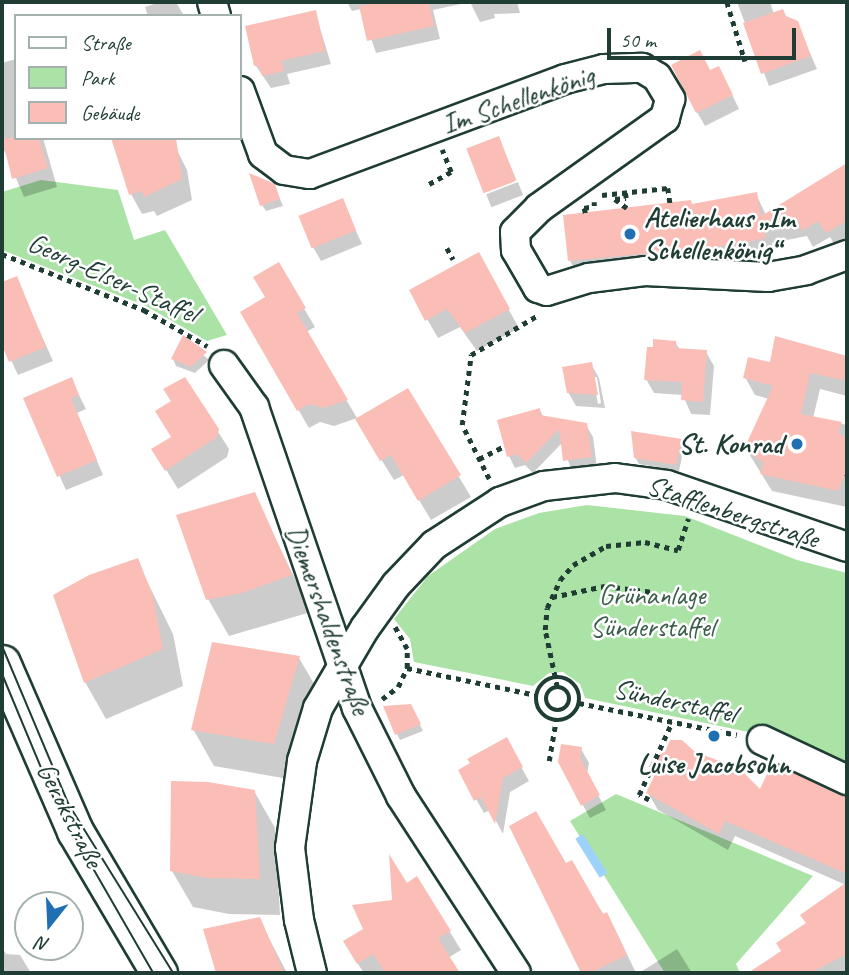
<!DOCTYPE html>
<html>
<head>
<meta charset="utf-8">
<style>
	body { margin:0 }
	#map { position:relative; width:849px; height:975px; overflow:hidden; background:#fff; font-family:Caveat,sans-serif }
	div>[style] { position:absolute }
	.green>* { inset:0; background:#abe3a7 }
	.water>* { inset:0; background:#9dd2fb; transform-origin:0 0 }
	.shadow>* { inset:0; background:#0003; transform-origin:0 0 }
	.building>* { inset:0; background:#fabeb7; transform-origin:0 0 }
	.path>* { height:4.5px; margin-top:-2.25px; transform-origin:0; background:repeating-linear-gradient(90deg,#1f3d34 0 5px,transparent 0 10px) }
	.path>.ring { margin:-2.25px; padding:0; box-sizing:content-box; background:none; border:4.5px solid #1f3d34; border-radius:50% }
	.roads { filter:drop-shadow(2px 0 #1f3d34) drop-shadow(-2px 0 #1f3d34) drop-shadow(0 2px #1f3d34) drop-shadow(0 -2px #1f3d34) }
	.minor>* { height:28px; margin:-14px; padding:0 14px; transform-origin:14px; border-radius:14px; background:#fff }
	.tertiary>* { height:35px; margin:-17.5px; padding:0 17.5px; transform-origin:17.5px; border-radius:17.5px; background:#fff }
	.tram>* { height:2px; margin:-1px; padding:0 1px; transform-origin:1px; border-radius:1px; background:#1f3d34 }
	.dots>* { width:19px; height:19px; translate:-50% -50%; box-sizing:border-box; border:4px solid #fff; border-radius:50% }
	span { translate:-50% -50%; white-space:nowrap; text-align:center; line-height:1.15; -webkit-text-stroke:5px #fff; paint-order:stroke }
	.street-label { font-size:28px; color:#1f3d34 }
	.poi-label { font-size:28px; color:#1f3d34; font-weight:700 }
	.left { translate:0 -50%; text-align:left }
	.right { translate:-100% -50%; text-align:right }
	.park-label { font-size:28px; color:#3b5e4b }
	.frame { position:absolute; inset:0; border:4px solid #1f3d34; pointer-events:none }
	.legend { position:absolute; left:14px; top:14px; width:228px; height:126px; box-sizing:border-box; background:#fff; border:2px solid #a5b1ae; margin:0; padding:9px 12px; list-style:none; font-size:21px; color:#1f3d34 }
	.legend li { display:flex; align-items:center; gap:14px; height:35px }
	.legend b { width:35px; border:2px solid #a5b1ae }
	.north { position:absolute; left:14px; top:891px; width:70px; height:70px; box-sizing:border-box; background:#fff; border:2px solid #a5b1ae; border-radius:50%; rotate:198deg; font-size:19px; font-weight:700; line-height:28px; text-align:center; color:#1f3d34 }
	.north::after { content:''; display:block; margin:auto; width:24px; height:32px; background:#1f6fb2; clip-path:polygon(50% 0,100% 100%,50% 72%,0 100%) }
	.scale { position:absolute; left:607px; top:28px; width:189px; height:32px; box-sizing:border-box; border:4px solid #1f3d34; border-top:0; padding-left:9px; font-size:21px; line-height:24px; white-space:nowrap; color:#1f3d34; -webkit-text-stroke:5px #fff; paint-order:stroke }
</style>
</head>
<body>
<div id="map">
	<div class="green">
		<i style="clip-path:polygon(41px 180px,118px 190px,134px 240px,165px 230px,227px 335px,207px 341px,146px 306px,2px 250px,2px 192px)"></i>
		<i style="clip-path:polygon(587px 505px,685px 516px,797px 560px,847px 573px,847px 774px,763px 735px,585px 698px,580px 684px,563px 672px,549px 673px,533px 686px,414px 662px,410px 639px,394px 619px,428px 576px,495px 529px,539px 513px)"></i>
		<i style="clip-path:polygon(616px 794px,813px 876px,736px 964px,740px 973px,665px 973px,570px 821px)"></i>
	</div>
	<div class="water">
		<i style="left:583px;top:834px;width:46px;height:9px;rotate:58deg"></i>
	</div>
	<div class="shadow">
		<i style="clip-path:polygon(160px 2px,176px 2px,184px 16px,148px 16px,145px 7px)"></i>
		<i style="clip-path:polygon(347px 2px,517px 2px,520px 13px,494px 14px,495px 18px,480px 22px,470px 2px,433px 10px,440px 39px,376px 53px,361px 9px,352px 11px)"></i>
		<i style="clip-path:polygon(737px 2px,770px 2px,774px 14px,797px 23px,817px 69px,769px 86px)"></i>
		<i style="clip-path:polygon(315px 12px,331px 64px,287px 74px,290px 84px,271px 88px,256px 66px)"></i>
		<i style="clip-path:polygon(16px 59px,16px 138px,43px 138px,57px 187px,24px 197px,2px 145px,2px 63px)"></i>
		<i style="clip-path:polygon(710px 72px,726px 82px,739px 109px,705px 126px,697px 112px)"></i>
		<i style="clip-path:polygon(171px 138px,187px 170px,192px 200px,157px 216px,154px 211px,142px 214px,131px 194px)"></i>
		<i style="clip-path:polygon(498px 138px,516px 179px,485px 191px)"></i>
		<i style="clip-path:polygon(833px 174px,847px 198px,847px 242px,837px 249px,830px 237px,813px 247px,807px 236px,772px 243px,774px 255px,743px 261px,580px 278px,570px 261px,692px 206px,756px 194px,766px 215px)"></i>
		<i style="left:518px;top:182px;width:14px;height:34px;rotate:69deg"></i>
		<i style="clip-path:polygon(274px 185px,283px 206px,266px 211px,262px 205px)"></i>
		<i style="clip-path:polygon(342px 201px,362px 244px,321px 261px,313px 247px)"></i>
		<i style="clip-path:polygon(478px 255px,519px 328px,477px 351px,460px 327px,438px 338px,411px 291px)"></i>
		<i style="clip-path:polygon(278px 265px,315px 327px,306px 332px,357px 418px,334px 426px,320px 422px,309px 428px,242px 313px,267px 298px)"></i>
		<i style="clip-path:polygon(16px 278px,53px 361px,18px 375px,2px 341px,2px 284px)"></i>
		<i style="clip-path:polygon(184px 338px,209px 360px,195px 373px,176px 366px,173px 359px)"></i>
		<i style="clip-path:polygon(777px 338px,847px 357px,847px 396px,820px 389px,813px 418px,847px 425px,847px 507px,772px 491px,746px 449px,769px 399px,755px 395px,745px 377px,771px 364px)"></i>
		<i style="clip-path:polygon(675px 342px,680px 350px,706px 352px,714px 366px,710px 415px,691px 414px,683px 395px,654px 393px,646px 379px)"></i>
		<i style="clip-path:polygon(evenodd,591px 364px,599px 378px,605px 408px,576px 406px,568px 392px,591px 364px,593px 377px,597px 377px,601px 403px,598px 404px,593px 377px)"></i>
		<i style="clip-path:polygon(71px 379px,86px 409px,77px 413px,103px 475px,66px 490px,25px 399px)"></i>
		<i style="clip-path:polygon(407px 390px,471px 497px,431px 520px,404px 475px,394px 480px,369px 440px)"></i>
		<i style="clip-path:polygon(540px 410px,544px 418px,586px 425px,593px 437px,597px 468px,572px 472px,562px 443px,533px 473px,525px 465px,515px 468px,509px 456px)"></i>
		<i style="clip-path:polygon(217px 430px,229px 449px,227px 457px,178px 489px,165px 468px)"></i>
		<i style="clip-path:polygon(681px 441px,684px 447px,679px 471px,639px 464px,635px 457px)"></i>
		<i style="clip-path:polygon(254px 494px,311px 612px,229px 636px,208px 599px)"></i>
		<i style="clip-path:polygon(137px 561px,173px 634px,183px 686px,106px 719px,85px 682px)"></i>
		<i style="clip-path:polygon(299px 658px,320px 694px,294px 780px,214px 766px,193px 729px)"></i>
		<i style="clip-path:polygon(414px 713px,423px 731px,400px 740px,397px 734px)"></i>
		<i style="clip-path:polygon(506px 740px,529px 781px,510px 792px,503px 834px,490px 810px,484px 813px,460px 771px)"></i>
		<i style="clip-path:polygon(581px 749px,589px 763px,587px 774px,606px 810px,590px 818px,559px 762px)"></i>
		<i style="clip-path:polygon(694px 754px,761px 792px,773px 765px,847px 799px,847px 973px,754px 973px,783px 952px,846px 885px,735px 836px,728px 850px,658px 810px,648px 793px)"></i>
		<i style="clip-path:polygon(254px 791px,275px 828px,280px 915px,229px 914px,193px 907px,172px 871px)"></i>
		<i style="clip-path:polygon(511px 827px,565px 865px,614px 927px,636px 973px,583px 973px)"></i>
		<i style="clip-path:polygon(406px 885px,450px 932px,461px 950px,448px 958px,458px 973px,364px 973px,356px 961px,365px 930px)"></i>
		<i style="clip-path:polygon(259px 919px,287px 973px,218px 973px,205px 931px)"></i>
		<i style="clip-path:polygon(2px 947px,6px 954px,20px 955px,31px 973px,2px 973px)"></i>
		<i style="clip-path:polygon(677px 949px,692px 973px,639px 973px)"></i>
	</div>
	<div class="building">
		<i style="clip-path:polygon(382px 2px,429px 2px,434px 26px,367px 41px,359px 6px)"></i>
		<i style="clip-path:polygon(783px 9px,786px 16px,798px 21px,811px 56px,761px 74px,743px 23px)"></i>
		<i style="clip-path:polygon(316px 10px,325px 51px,281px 61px,284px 71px,262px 76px,259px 66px,254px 66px,245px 26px)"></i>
		<i style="clip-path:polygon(700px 50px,710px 70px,719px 66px,733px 95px,696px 113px,671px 65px)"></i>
		<i style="left:499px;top:136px;width:48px;height:35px;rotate:69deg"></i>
		<i style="clip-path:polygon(2px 138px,39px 138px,48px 168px,12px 179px)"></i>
		<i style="clip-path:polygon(111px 138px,176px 138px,182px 179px,144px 197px,142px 191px,129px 195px)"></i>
		<i style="clip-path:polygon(847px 163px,847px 221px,826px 233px,818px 221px,802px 231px,797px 219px,763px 226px,766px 238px,733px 245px,568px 261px,563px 215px,691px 200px,692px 204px,757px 192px,761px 216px)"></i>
		<i style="clip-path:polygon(249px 173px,275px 184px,280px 199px,260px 206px)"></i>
		<i style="left:343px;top:198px;width:35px;height:48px;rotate:68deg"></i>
		<i style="clip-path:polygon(479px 252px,510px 309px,465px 333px,447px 309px,425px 321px,409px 290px)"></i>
		<i style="clip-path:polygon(279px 262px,306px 308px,297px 313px,348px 400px,323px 408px,309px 404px,297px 411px,240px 312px,265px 297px,253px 277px)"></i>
		<i style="clip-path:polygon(17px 276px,46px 347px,9px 362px,2px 345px,2px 282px)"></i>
		<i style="clip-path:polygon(183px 335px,207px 352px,191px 367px,171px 359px)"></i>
		<i style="clip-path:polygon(775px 336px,847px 356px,847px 381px,810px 373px,801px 414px,842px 422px,838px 432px,847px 439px,847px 471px,838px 491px,760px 474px,764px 463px,744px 449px,773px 386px,743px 378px,748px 357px,770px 362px)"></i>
		<i style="clip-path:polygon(653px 339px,676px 341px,676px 348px,707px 350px,703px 402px,681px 400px,682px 382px,644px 380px,647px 347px,653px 347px)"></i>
		<i style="clip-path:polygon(592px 362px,598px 395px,567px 393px,562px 367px)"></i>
		<i style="clip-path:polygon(72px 377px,79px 395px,71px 398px,97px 460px,57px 477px,23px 398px)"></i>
		<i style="clip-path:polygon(185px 377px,219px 429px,217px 437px,165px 471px,151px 449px,171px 437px,155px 411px,171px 401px,163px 389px)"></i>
		<i style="clip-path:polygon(408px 388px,461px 475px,418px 501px,391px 455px,380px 461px,355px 419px)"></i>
		<i style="clip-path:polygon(540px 408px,540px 415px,587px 423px,592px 457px,563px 461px,559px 429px,526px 463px,517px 454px,507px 457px,497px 420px)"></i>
		<i style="clip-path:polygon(631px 431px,682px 439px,676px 465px,634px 458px)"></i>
		<i style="clip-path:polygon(255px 492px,292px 575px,242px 593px,206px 600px,176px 515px)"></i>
		<i style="clip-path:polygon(138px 558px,153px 596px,163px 649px,84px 683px,53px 595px,89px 575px)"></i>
		<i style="clip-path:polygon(212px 642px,300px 656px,274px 744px,191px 730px)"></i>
		<i style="clip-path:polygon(411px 704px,421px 724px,395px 735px,383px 706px)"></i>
		<i style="clip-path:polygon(507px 737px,523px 767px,503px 778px,495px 824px,481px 797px,474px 801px,458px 770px,470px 763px,467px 759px)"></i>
		<i style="clip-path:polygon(670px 740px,682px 740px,695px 752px,739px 768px,760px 789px,772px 763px,847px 797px,847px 874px,725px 821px,719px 834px,646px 793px,660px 764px,657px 756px,665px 752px)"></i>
		<i style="clip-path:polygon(561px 744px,582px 747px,580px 758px,600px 795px,581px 806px,558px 762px)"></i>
		<i style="clip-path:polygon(171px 781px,208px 782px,255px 790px,260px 879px,207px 878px,170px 871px)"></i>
		<i style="clip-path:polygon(536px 811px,566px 863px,572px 860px,603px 914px,607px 912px,627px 955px,590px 973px,581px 973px,509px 826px)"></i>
		<i style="clip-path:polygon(389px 854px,407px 883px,417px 876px,451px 931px,438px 938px,460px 973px,385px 973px,373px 954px,357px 964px,343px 941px,363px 929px,352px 905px,392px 900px)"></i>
		<i style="clip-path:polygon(847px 882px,847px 954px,810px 973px,748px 973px,781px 951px,776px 943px,806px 923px,800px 915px)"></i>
		<i style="clip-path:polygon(260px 917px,284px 973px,216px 973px,203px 929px)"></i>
	</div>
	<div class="path">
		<i style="left:727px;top:2px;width:62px;rotate:73deg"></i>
		<i style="left:429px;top:184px;width:25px;rotate:-29deg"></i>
		<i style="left:451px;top:172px;width:24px;rotate:-112deg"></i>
		<i style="left:602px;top:195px;width:66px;rotate:-6.1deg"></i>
		<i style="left:668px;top:188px;width:15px;rotate:82deg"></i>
		<i style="left:615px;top:199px;width:15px;rotate:37deg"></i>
		<i style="left:615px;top:199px;width:11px;rotate:-5deg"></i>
		<i style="left:626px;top:198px;width:5px;rotate:-101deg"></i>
		<i style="left:585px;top:213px;width:5px;rotate:-101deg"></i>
		<i style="left:584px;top:208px;width:10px;rotate:-11deg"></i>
		<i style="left:594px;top:206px;width:4px;rotate:-90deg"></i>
		<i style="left:447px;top:248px;width:13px;rotate:61deg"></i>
		<i style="left:2px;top:254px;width:153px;rotate:21.5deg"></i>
		<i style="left:144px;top:310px;width:73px;rotate:29.7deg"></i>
		<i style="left:479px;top:459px;width:28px;rotate:-27deg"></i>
		<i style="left:846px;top:473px;width:1px;rotate:45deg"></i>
		<i style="left:489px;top:479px;width:60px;rotate:-116.6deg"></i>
		<i style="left:462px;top:425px;width:71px;rotate:-82.7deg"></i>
		<i style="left:471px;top:355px;width:78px;rotate:-30.8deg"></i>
		<i style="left:552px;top:597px;width:54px;rotate:-11.7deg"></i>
		<i style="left:605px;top:586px;width:48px;rotate:7.1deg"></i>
		<i style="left:407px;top:668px;width:132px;rotate:11.8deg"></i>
		<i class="ring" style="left:536px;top:677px;width:39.5px;height:39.5px"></i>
		<i class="ring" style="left:546px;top:687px;width:19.5px;height:19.5px"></i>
		<i style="left:557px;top:687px;width:58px;rotate:-101.9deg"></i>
		<i style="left:545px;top:630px;width:22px;rotate:-85deg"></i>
		<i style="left:547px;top:608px;width:31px;rotate:-65deg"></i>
		<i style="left:560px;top:580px;width:20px;rotate:-49deg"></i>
		<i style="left:573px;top:565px;width:38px;rotate:-30deg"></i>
		<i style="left:606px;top:546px;width:39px;rotate:-6deg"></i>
		<i style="left:645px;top:542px;width:34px;rotate:14deg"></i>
		<i style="left:678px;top:550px;width:33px;rotate:-72deg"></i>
		<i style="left:382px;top:699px;width:20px;rotate:-37deg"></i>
		<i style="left:398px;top:687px;width:21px;rotate:-65deg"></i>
		<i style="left:407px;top:668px;width:19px;rotate:-90deg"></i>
		<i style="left:407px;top:649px;width:25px;rotate:-119deg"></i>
		<i style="left:579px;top:703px;width:161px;rotate:11.4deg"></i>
		<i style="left:549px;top:761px;width:42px;rotate:-80.3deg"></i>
		<i style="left:649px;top:800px;width:11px;rotate:-153deg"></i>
		<i style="left:639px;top:795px;width:80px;rotate:-65.7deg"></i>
	</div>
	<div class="roads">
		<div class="minor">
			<i style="left:212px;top:2px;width:15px;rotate:74deg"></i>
			<i style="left:240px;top:91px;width:67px;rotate:69.9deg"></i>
			<i style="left:263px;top:154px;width:26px;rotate:37deg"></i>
			<i style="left:284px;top:170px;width:26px;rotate:9deg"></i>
			<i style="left:310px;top:174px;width:272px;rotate:-20.4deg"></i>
			<i style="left:565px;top:79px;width:40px;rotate:-14.4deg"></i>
			<i style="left:604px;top:69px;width:38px;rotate:-2deg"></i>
			<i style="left:642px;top:68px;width:17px;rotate:31deg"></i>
			<i style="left:657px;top:77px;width:26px;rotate:59deg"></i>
			<i style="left:670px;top:99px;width:20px;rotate:105deg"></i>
			<i style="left:665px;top:118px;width:155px;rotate:144.5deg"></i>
			<i style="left:539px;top:208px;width:34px;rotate:135deg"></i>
			<i style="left:515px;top:232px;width:18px;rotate:87deg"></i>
			<i style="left:516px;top:250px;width:44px;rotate:59.9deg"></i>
			<i style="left:538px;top:288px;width:9px;rotate:18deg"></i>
			<i style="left:547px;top:291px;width:44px;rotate:-17.2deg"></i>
			<i style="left:589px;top:278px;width:56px;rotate:-7.1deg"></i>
			<i style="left:645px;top:271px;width:123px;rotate:2.8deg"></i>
			<i style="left:768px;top:277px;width:39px;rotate:-10deg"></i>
			<i style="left:806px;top:270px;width:44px;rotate:-20.1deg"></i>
			<i style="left:224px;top:365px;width:52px;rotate:54.5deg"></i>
			<i style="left:254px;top:407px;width:318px;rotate:71.1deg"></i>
			<i style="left:357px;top:708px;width:98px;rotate:63.4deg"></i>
			<i style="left:401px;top:796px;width:211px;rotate:57deg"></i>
			<i style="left:762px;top:740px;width:94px;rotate:25.2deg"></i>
			<i style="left:312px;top:973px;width:55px;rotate:-103.8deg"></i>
			<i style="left:299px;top:920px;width:73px;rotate:-97.1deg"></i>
			<i style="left:290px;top:848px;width:88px;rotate:-82.1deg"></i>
			<i style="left:302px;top:761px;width:55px;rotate:-73.2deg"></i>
			<i style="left:318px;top:708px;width:93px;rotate:-59.6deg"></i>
			<i style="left:365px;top:628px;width:53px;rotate:-54.2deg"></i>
			<i style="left:396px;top:585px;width:55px;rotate:-46.5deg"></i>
			<i style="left:434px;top:545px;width:79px;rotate:-33.1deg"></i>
			<i style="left:500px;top:502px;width:47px;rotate:-20deg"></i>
			<i style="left:544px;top:486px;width:71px;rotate:-6.4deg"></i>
			<i style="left:615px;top:478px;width:52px;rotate:7.7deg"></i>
			<i style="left:667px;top:485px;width:190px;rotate:19deg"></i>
		</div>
		<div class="tertiary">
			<i style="left:2px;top:663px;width:183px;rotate:66.5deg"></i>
			<i style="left:75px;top:831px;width:165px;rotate:59.4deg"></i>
		</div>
	</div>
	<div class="tram">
		<i style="left:2px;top:646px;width:173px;rotate:67.2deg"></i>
		<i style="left:69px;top:805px;width:198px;rotate:58.2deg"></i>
		<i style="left:2px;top:674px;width:141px;rotate:67.4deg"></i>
		<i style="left:56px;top:804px;width:195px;rotate:60.1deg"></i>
	</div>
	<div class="dots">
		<i style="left:630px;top:234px;background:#1f6fb2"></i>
		<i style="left:797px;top:444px;background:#1f6fb2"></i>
		<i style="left:714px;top:736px;background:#1f6fb2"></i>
	</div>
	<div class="street-label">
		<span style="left:518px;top:100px;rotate:-19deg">Im Schellenkönig</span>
		<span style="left:113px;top:278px;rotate:24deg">Georg-Elser-Staffel</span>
		<span style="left:733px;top:512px;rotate:18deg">Stafflenbergstraße</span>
		<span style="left:328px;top:620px;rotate:70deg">Diemershaldenstraße</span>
		<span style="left:675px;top:701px;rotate:12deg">Sünderstaffel</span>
		<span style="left:70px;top:815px;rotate:63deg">Gerokstraße</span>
	</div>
	<div class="poi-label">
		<span class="left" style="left:644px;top:234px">Atelierhaus „Im<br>Schellenkönig“</span>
		<span class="right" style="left:783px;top:444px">St. Konrad</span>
		<span style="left:714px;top:764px">Luise Jacobsohn</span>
	</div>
	<div class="park-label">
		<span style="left:652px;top:611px">Grünanlage<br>Sünderstaffel</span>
	</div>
	<div class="frame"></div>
	<ul class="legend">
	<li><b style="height:9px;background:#fff"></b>Straße</li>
	<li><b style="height:19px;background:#abe3a7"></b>Park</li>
	<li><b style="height:19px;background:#fabeb7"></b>Gebäude</li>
	</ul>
	<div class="north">N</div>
	<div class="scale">50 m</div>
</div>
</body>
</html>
